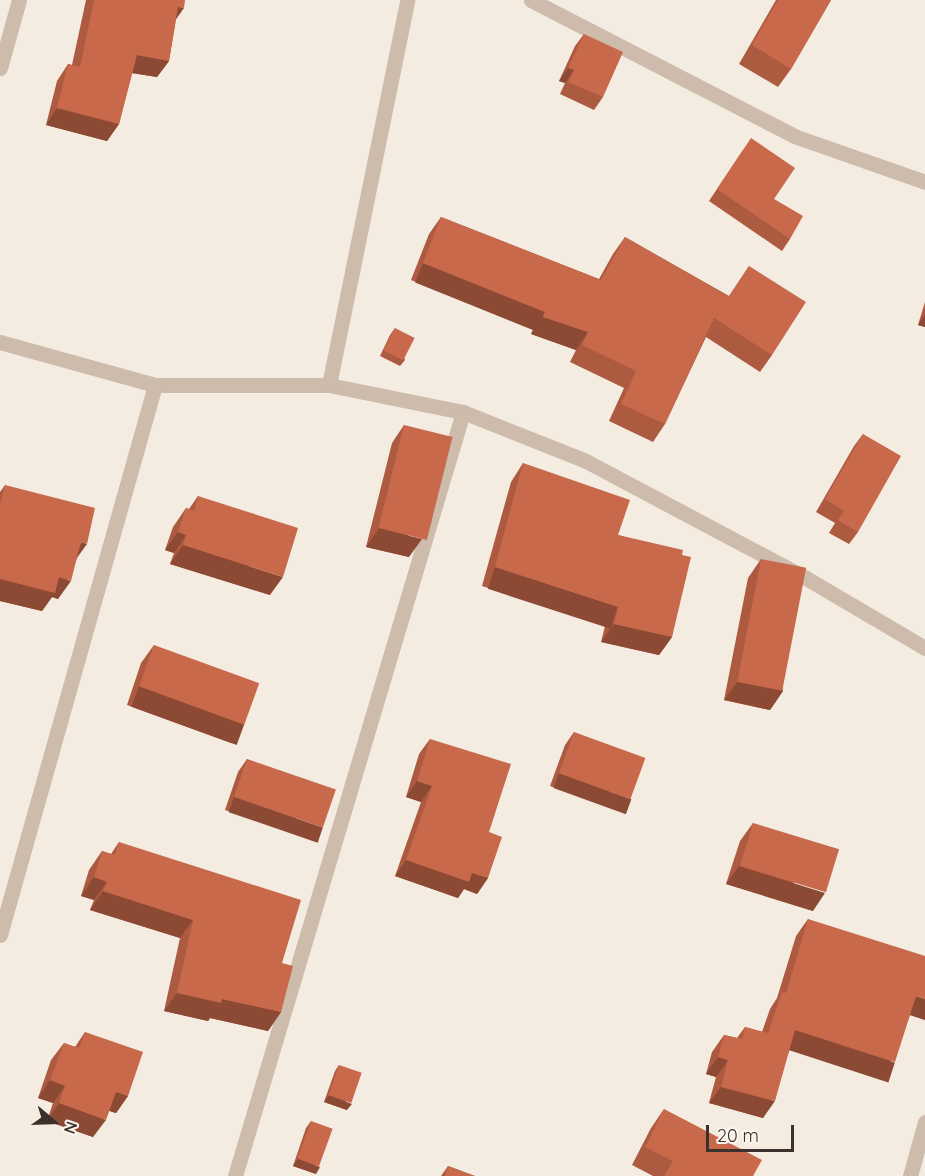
<!DOCTYPE html>
<html>
<head>
<meta charset="utf-8">
<style>
	body { margin:0 }
	#map { position:relative; width:925px; height:1176px; overflow:hidden; background:#f4ebe1; font-family:Quicksand,sans-serif }
	div>[style] { position:absolute }
	.street>* { height:15px; margin:-7.5px; padding:0 7.5px; transform-origin:7.5px; border-radius:7.5px; background:#cdbbac }
	.wall>* { inset:0; background:#ac5a40 }
	.shaded-wall>* { inset:0; background:#8c4a34; transform-origin:0 0 }
	.building>* { inset:0; background:#c8694b; transform-origin:0 0 }
	span { translate:-50% -50%; white-space:nowrap; text-align:center; line-height:1.15; -webkit-text-stroke:5px #fbf5ee; paint-order:stroke }
	.north { position:absolute; left:24px; top:1092px; width:60px; height:60px; -webkit-text-stroke:4px #fbf5ee; paint-order:stroke; rotate:109deg; font-size:16px; font-weight:700; line-height:24px; text-align:center; color:#3b302b }
	.north::after { content:''; display:block; margin:auto; width:21px; height:27px; background:#3b302b; clip-path:polygon(50% 0,100% 100%,50% 72%,0 100%) }
	.scale { position:absolute; left:706px; top:1125px; width:88px; height:27px; box-sizing:border-box; border:3px solid #3b302b; border-top:0; padding-left:8px; font-size:18px; line-height:21px; white-space:nowrap; color:#3b302b; -webkit-text-stroke:4px #fbf5ee; paint-order:stroke }
</style>
</head>
<body>
<div id="map">
	<div class="street">
		<i style="left:531px;top:0;width:296px;rotate:27.3deg"></i>
		<i style="left:794px;top:136px;width:139px;rotate:19.3deg"></i>
		<i style="left:0;top:68px;width:71px;rotate:-74.4deg"></i>
		<i style="left:0;top:342px;width:161px;rotate:15.5deg"></i>
		<i style="left:155px;top:385px;width:174px"></i>
		<i style="left:329px;top:385px;width:137px;rotate:11.4deg"></i>
		<i style="left:463px;top:412px;width:132px;rotate:21.7deg"></i>
		<i style="left:586px;top:461px;width:249px;rotate:28deg"></i>
		<i style="left:806px;top:578px;width:138px;rotate:30.5deg"></i>
		<i style="left:329px;top:385px;width:393px;rotate:-78.5deg"></i>
		<i style="left:0;top:935px;width:571px;rotate:-74.26deg"></i>
		<i style="left:235px;top:1176px;width:797px;rotate:-73.38deg"></i>
		<i style="left:910px;top:1176px;width:56px;rotate:-74.5deg"></i>
	</div>
	<div class="wall">
		<i style="clip-path:polygon(86px 0,185px 0,176px 19px,169px 61px,157px 77px,132px 73px,119px 124px,107px 141px,46px 125px,57px 81px,68px 64px,72px 65px)"></i>
		<i style="clip-path:polygon(776px 0,831px 0,791px 69px,778px 87px,739px 64px)"></i>
		<i style="clip-path:polygon(584px 34px,603px 97px,594px 110px,560px 94px,565px 83px,559px 81px,575px 46px)"></i>
		<i style="clip-path:polygon(743px 150px,774px 199px,790px 239px,782px 251px,709px 201px)"></i>
		<i style="clip-path:polygon(441px 217px,599px 279px,613px 254px,625px 237px,729px 296px,749px 266px,772px 355px,760px 372px,706px 337px,665px 424px,653px 442px,609px 421px,624px 388px,570px 362px,576px 350px,531px 334px,533px 329px,411px 280px,429px 234px)"></i>
		<i style="clip-path:polygon(925px 302px,925px 327px,918px 325px)"></i>
		<i style="clip-path:polygon(395px 328px,405px 360px,400px 366px,380px 356px,390px 335px)"></i>
		<i style="clip-path:polygon(404px 425px,409px 557px,366px 547px,392px 443px)"></i>
		<i style="clip-path:polygon(863px 434px,858px 532px,849px 544px,829px 533px,835px 523px,816px 512px,854px 446px)"></i>
		<i style="clip-path:polygon(523px 463px,618px 535px,682px 555px,672px 637px,659px 655px,601px 642px,605px 626px,482px 586px,511px 482px)"></i>
		<i style="clip-path:polygon(5px 485px,78px 556px,58px 599px,52px 597px,42px 611px,0 601px,0 492px)"></i>
		<i style="clip-path:polygon(198px 496px,270px 595px,170px 564px,174px 553px,165px 550px,173px 527px,186px 508px,189px 509px)"></i>
		<i style="clip-path:polygon(761px 559px,783px 691px,770px 710px,724px 700px,748px 578px)"></i>
		<i style="clip-path:polygon(154px 645px,244px 724px,231px 743px,127px 705px,141px 663px)"></i>
		<i style="clip-path:polygon(574px 732px,622px 812px,550px 786px,565px 745px)"></i>
		<i style="clip-path:polygon(430px 739px,489px 832px,488px 878px,477px 894px,464px 889px,458px 898px,395px 876px,421px 802px,406px 797px,419px 754px)"></i>
		<i style="clip-path:polygon(247px 759px,314px 840px,225px 810px,238px 772px)"></i>
		<i style="clip-path:polygon(753px 823px,813px 911px,726px 884px,740px 841px)"></i>
		<i style="clip-path:polygon(119px 842px,282px 963px,281px 1012px,268px 1031px,210px 1018px,208px 1021px,164px 1011px,180px 938px,90px 910px,94px 900px,81px 896px,89px 870px,102px 851px,111px 854px)"></i>
		<i style="clip-path:polygon(808px 919px,925px 1020px,910px 1015px,883px 1079px,790px 1049px,763px 1118px,709px 1103px,716px 1077px,706px 1074px,712px 1052px,724px 1035px,737px 1038px,745px 1027px,762px 1032px,770px 1009px,777px 998px,796px 936px)"></i>
		<i style="clip-path:polygon(85px 1032px,128px 1096px,116px 1113px,109px 1111px,93px 1137px,47px 1121px,53px 1103px,38px 1098px,51px 1060px,64px 1043px,75px 1047px)"></i>
		<i style="clip-path:polygon(339px 1065px,347px 1110px,324px 1102px,335px 1071px)"></i>
		<i style="clip-path:polygon(664px 1109px,753px 1176px,653px 1176px,632px 1165px,651px 1128px)"></i>
		<i style="clip-path:polygon(311px 1121px,316px 1174px,293px 1166px,306px 1128px)"></i>
		<i style="clip-path:polygon(448px 1166px,475px 1176px,441px 1176px)"></i>
	</div>
	<div class="shaded-wall">
		<i style="clip-path:polygon(178px 7px,184px 8px,172px 25px)"></i>
		<i style="clip-path:polygon(137px 55px,169px 61px,157px 77px,125px 72px)"></i>
		<i style="clip-path:polygon(568px 68px,574px 70px,565px 83px,559px 81px)"></i>
		<i style="clip-path:polygon(57px 108px,119px 124px,107px 141px,46px 125px)"></i>
		<i style="left:423px;top:263px;width:131px;height:21px;rotate:22deg"></i>
		<i style="clip-path:polygon(925px 314px,925px 327px,918px 325px)"></i>
		<i style="clip-path:polygon(543px 317px,588px 332px,576px 350px,531px 334px)"></i>
		<i style="clip-path:polygon(379px 528px,422px 539px,409px 557px,366px 547px)"></i>
		<i style="clip-path:polygon(178px 532px,186px 535px,174px 553px,165px 550px)"></i>
		<i style="clip-path:polygon(81px 542px,87px 544px,74px 562px)"></i>
		<i style="clip-path:polygon(183px 545px,283px 577px,270px 595px,170px 564px)"></i>
		<i style="left:495px;top:567px;width:129px;height:23px;rotate:18deg"></i>
		<i style="clip-path:polygon(59px 577px,71px 581px,58px 599px,52px 597px,42px 611px,0 601px,0 579px)"></i>
		<i style="clip-path:polygon(614px 624px,672px 637px,659px 655px,601px 642px)"></i>
		<i style="clip-path:polygon(737px 682px,783px 691px,770px 710px,724px 700px)"></i>
		<i style="left:139px;top:686px;width:112px;height:22px;rotate:20deg"></i>
		<i style="left:559px;top:773px;width:77px;height:16px;rotate:20deg"></i>
		<i style="clip-path:polygon(417px 781px,432px 786px,421px 802px,406px 797px)"></i>
		<i style="left:234px;top:797px;width:94px;height:16px;rotate:19deg"></i>
		<i style="clip-path:polygon(406px 860px,472px 873px,488px 878px,477px 894px,464px 889px,458px 898px,395px 876px)"></i>
		<i style="clip-path:polygon(739px 866px,825px 893px,813px 911px,726px 884px)"></i>
		<i style="clip-path:polygon(94px 877px,107px 882px,94px 900px,81px 896px)"></i>
		<i style="clip-path:polygon(103px 891px,193px 920px,180px 938px,90px 910px)"></i>
		<i style="clip-path:polygon(177px 993px,222px 999px,281px 1012px,268px 1031px,210px 1018px,208px 1021px,164px 1011px)"></i>
		<i style="clip-path:polygon(916px 996px,925px 999px,925px 1020px,904px 1013px)"></i>
		<i style="left:795px;top:1030px;width:105px;height:21px;rotate:18deg"></i>
		<i style="clip-path:polygon(718px 1057px,728px 1060px,716px 1077px,706px 1074px)"></i>
		<i style="clip-path:polygon(50px 1080px,65px 1086px,53px 1103px,38px 1098px)"></i>
		<i style="clip-path:polygon(721px 1087px,775px 1101px,763px 1118px,709px 1103px)"></i>
		<i style="clip-path:polygon(116px 1092px,128px 1096px,116px 1113px,104px 1109px)"></i>
		<i style="clip-path:polygon(329px 1095px,352px 1104px,347px 1110px,324px 1102px)"></i>
		<i style="clip-path:polygon(59px 1103px,106px 1120px,93px 1137px,47px 1121px)"></i>
		<i style="clip-path:polygon(298px 1159px,320px 1167px,316px 1174px,293px 1166px)"></i>
	</div>
	<div class="building">
		<i style="clip-path:polygon(94px 0,185px 0,184px 8px,178px 7px,169px 61px,137px 55px,119px 124px,57px 108px,68px 64px,80px 67px)"></i>
		<i style="clip-path:polygon(778px 0,831px 0,791px 69px,752px 45px)"></i>
		<i style="clip-path:polygon(584px 34px,623px 52px,603px 97px,568px 82px,574px 70px,568px 68px)"></i>
		<i style="clip-path:polygon(751px 138px,795px 168px,774px 199px,803px 216px,790px 239px,717px 189px)"></i>
		<i style="clip-path:polygon(441px 217px,601px 280px,625px 237px,729px 297px,749px 266px,806px 302px,772px 355px,714px 318px,665px 424px,621px 404px,636px 371px,582px 345px,588px 332px,543px 317px,545px 312px,423px 263px)"></i>
		<i style="left:395px;top:328px;width:22px;height:25px;rotate:27deg"></i>
		<i style="left:404px;top:425px;width:50px;height:106px;rotate:14deg"></i>
		<i style="clip-path:polygon(863px 434px,901px 456px,858px 532px,838px 520px,844px 511px,825px 499px)"></i>
		<i style="clip-path:polygon(523px 463px,630px 500px,618px 535px,683px 550px,682px 555px,691px 557px,672px 637px,614px 624px,618px 607px,495px 567px)"></i>
		<i style="clip-path:polygon(5px 485px,95px 508px,87px 544px,81px 542px,71px 581px,59px 577px,55px 593px,0 579px,0 505px)"></i>
		<i style="clip-path:polygon(198px 496px,298px 528px,283px 577px,183px 545px,186px 535px,178px 532px,186px 508px,194px 511px)"></i>
		<i style="left:761px;top:559px;width:46px;height:125px;rotate:11deg"></i>
		<i style="left:154px;top:645px;width:112px;height:44px;rotate:20deg"></i>
		<i style="left:574px;top:732px;width:76px;height:44px;rotate:20deg"></i>
		<i style="clip-path:polygon(430px 739px,511px 764px,489px 832px,502px 837px,488px 878px,472px 873px,469px 882px,406px 860px,432px 786px,417px 781px)"></i>
		<i style="left:247px;top:759px;width:94px;height:40px;rotate:19deg"></i>
		<i style="left:753px;top:823px;width:90px;height:45px;rotate:17deg"></i>
		<i style="clip-path:polygon(119px 842px,301px 900px,282px 963px,293px 966px,281px 1012px,222px 999px,221px 1003px,177px 993px,193px 920px,103px 891px,107px 882px,94px 877px,102px 851px,115px 855px)"></i>
		<i style="clip-path:polygon(808px 919px,925px 956px,925px 999px,916px 996px,895px 1062px,795px 1030px,775px 1101px,721px 1087px,728px 1060px,718px 1057px,724px 1035px,742px 1039px,745px 1027px,768px 1033px,782px 992px,786px 993px)"></i>
		<i style="clip-path:polygon(85px 1032px,143px 1052px,128px 1096px,116px 1092px,106px 1120px,59px 1103px,65px 1086px,50px 1080px,64px 1043px,79px 1048px)"></i>
		<i style="left:339px;top:1065px;width:24px;height:32px;rotate:19deg"></i>
		<i style="clip-path:polygon(664px 1109px,762px 1160px,753px 1176px,664px 1176px,673px 1161px,645px 1147px)"></i>
		<i style="left:311px;top:1121px;width:23px;height:40px;rotate:20deg"></i>
		<i style="clip-path:polygon(448px 1166px,475px 1176px,445px 1176px)"></i>
	</div>
	<div class="north">N</div>
	<div class="scale">20 m</div>
</div>
</body>
</html>
